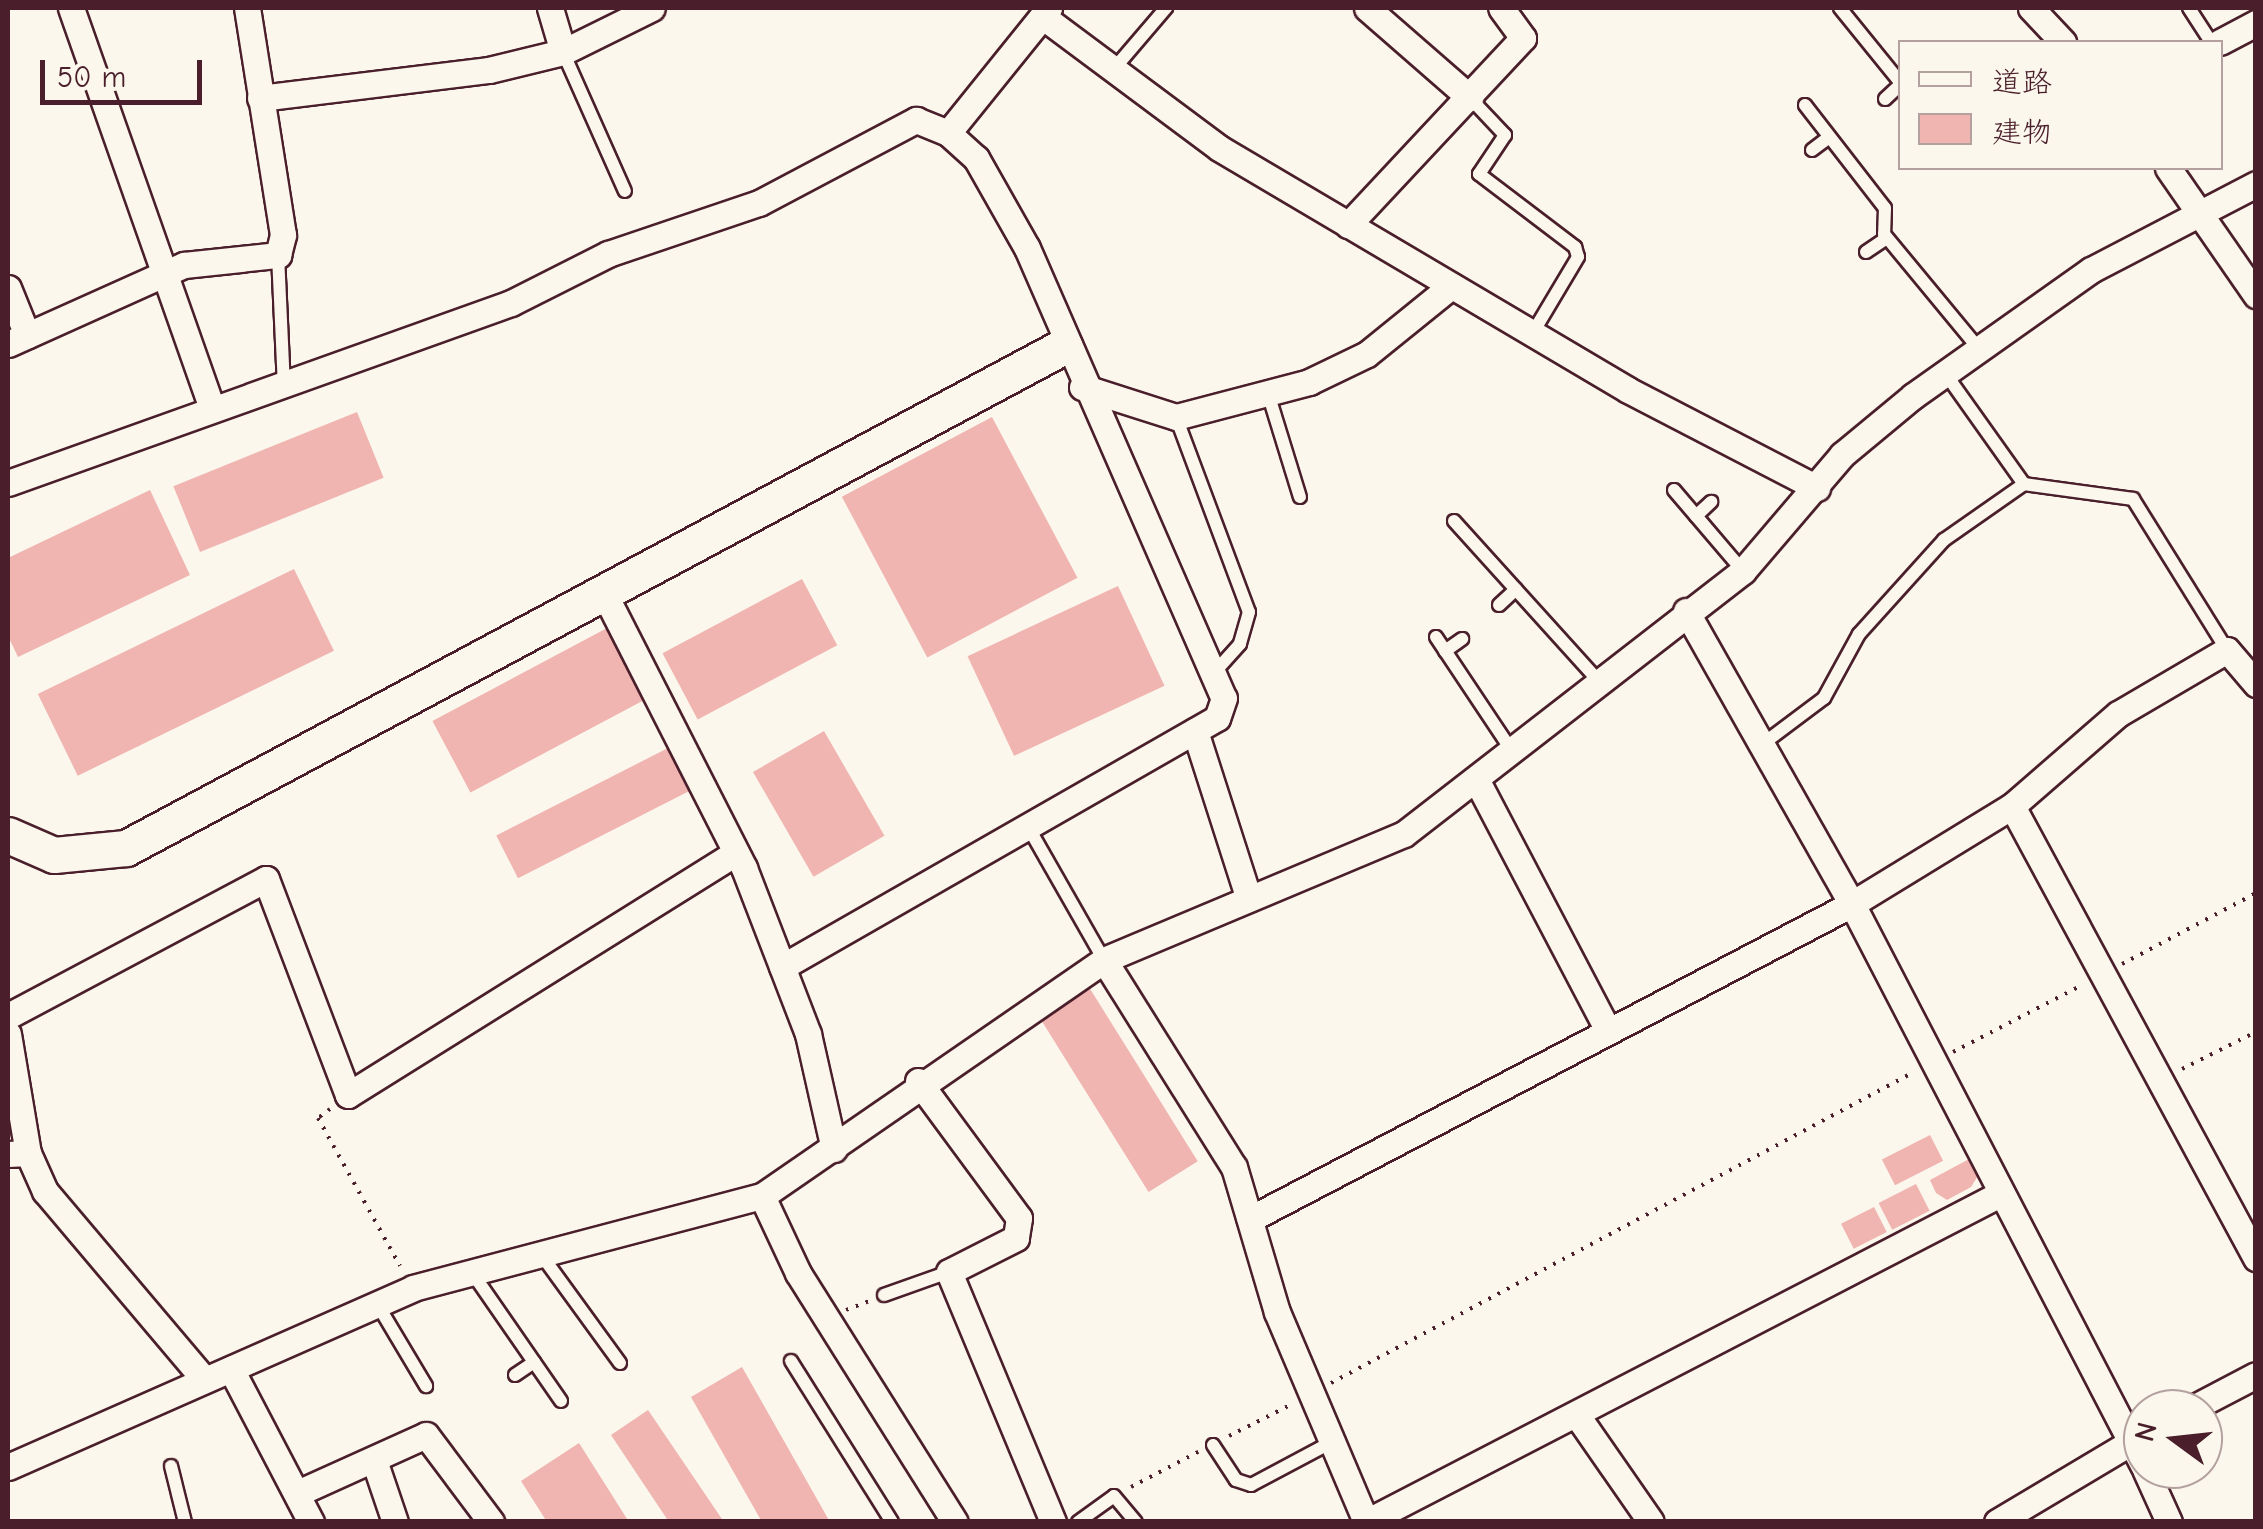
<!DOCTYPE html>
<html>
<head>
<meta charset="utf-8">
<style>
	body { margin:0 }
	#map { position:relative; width:2263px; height:1529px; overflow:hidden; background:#fbf7ec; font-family:"Comic Neue","Klee One",sans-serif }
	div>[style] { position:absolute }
	.building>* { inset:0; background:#f0b4b1; transform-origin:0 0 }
	.path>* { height:4px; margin-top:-2px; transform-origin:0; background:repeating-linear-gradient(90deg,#4a1f2b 0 2.5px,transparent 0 10.5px) }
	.roads { filter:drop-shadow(2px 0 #4a1f2b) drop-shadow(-2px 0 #4a1f2b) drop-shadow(0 2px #4a1f2b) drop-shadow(0 -2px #4a1f2b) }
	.lane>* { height:12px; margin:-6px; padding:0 6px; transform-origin:6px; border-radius:6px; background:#fbf7ec }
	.street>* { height:25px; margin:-12.5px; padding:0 12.5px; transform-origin:12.5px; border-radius:12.5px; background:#fbf7ec }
	.secondary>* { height:35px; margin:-17.5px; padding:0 17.5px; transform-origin:17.5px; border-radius:17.5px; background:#fbf7ec }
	span { translate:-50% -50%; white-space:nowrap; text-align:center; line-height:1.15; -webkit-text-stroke:8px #fbf7ec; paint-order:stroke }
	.frame { position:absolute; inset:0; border:10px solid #4a1f2b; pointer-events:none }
	.legend { position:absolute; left:1898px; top:40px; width:325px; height:130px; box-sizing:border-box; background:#fbf7ec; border:2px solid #b4a19f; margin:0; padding:12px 18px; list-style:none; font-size:30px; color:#4a1f2b }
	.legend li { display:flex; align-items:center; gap:20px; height:50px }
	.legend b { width:50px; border:2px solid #b4a19f }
	.north { position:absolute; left:2123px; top:1389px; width:100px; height:100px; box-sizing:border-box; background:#fbf7ec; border:2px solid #b4a19f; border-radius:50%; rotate:285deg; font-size:28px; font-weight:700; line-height:40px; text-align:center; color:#4a1f2b }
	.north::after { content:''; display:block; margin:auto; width:35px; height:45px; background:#4a1f2b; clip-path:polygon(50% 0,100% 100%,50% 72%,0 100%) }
	.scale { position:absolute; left:40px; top:60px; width:162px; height:45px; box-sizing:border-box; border:5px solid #4a1f2b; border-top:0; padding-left:12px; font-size:30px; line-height:35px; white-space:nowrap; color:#4a1f2b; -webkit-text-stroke:8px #fbf7ec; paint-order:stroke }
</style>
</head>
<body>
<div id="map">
	<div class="building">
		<i style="left:357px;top:412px;width:71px;height:198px;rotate:68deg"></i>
		<i style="left:992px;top:417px;width:182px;height:170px;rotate:62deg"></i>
		<i style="clip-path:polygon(150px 490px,190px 575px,18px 657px,8px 636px,8px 558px)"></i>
		<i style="left:294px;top:569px;width:91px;height:285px;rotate:64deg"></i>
		<i style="left:802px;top:579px;width:75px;height:158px;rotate:62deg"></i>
		<i style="left:1118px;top:586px;width:110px;height:166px;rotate:65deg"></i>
		<i style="left:609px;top:627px;width:81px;height:200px;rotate:62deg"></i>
		<i style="left:824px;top:731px;width:121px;height:82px;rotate:60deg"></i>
		<i style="left:670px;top:747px;width:48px;height:195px;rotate:63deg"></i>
		<i style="left:1087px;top:984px;width:209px;height:58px;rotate:58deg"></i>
		<i style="left:1930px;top:1135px;width:29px;height:54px;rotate:63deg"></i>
		<i style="clip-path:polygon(1971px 1158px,1979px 1174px,1971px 1187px,1947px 1200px,1936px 1193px,1930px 1180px)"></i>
		<i style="left:1916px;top:1184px;width:30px;height:42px;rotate:63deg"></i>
		<i style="left:1874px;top:1207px;width:28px;height:37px;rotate:63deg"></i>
		<i style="clip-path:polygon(742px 1367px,830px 1522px,762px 1522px,691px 1397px)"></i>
		<i style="clip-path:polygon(648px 1410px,724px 1522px,669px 1522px,611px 1435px)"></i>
		<i style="clip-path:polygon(579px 1443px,629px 1522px,547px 1522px,521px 1481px)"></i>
	</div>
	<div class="path">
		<i style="left:2122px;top:964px;width:152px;rotate:-27.9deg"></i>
		<i style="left:1953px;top:1052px;width:145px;rotate:-27.4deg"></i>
		<i style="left:2182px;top:1069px;width:83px;rotate:-26.6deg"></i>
		<i style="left:330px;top:1109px;width:15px;rotate:143deg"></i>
		<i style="left:318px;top:1118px;width:169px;rotate:61deg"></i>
		<i style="left:846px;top:1310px;width:26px;rotate:-21deg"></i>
		<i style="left:1331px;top:1383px;width:661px;rotate:-28.08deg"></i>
		<i style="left:1229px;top:1436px;width:71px;rotate:-26.9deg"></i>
		<i style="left:1131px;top:1487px;width:76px;rotate:-27.6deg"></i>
	</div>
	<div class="roads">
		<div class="lane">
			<i style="left:1840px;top:8px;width:95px;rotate:51deg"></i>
			<i style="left:2189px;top:8px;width:40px;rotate:57.1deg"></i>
			<i style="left:563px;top:52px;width:152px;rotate:66deg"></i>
			<i style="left:1113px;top:70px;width:82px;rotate:-49.5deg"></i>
			<i style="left:1470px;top:98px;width:51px;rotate:46.6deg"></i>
			<i style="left:1505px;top:135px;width:47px;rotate:123.7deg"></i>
			<i style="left:1479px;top:174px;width:121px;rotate:37.2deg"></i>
			<i style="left:1575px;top:247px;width:10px;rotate:73deg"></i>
			<i style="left:1578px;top:257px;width:84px;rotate:120.8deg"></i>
			<i style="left:1885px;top:99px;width:21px;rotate:-43deg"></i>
			<i style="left:1805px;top:105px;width:130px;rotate:52.2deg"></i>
			<i style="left:1885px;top:208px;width:26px;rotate:92deg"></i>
			<i style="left:1884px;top:234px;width:149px;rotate:50.4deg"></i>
			<i style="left:1812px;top:150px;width:21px;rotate:-37deg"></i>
			<i style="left:1866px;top:252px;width:25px;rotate:-34deg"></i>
			<i style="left:278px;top:255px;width:131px;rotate:87.4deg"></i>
			<i style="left:1945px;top:373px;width:136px;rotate:54.6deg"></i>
			<i style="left:2024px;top:484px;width:110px;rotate:7.8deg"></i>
			<i style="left:2133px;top:499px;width:178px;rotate:58.1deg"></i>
			<i style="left:1267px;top:390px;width:112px;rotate:72.9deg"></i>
			<i style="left:1176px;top:417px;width:208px;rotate:69.5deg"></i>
			<i style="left:1249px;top:612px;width:33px;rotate:106deg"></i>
			<i style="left:1240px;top:644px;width:40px;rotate:132deg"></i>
			<i style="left:1674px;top:490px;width:106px;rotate:49.6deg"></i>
			<i style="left:1696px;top:516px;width:21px;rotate:-43deg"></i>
			<i style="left:1454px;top:521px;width:212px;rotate:47.9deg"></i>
			<i style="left:1499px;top:605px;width:23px;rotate:-43deg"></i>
			<i style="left:1436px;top:637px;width:137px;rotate:56.3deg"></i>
			<i style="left:1445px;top:651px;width:21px;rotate:-35deg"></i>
			<i style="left:1764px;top:743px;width:75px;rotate:-36.9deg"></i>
			<i style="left:1824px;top:698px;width:73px;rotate:-61.3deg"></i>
			<i style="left:1859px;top:634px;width:127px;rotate:-47.9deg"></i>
			<i style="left:1944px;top:540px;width:98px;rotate:-35deg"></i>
			<i style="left:1027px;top:825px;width:155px;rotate:60.3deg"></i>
			<i style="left:540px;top:1253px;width:136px;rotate:54deg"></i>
			<i style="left:471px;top:1271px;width:158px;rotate:55.3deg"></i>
			<i style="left:884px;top:1295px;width:69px;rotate:-19.5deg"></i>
			<i style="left:376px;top:1302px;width:98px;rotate:59.2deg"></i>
			<i style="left:791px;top:1361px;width:190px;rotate:57.9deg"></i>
			<i style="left:515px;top:1375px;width:23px;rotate:-34deg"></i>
			<i style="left:1213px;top:1445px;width:42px;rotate:56.7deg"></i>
			<i style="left:1236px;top:1480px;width:16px;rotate:18deg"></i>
			<i style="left:1251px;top:1485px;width:87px;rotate:-28deg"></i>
			<i style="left:171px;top:1466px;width:58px;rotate:76deg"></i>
			<i style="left:1078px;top:1522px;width:44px;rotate:-35.8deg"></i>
			<i style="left:1114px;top:1496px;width:34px;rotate:50deg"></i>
		</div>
		<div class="street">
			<i style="left:71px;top:8px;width:425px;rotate:70.6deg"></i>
			<i style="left:550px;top:8px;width:46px;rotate:73.5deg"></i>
			<i style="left:1367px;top:8px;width:137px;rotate:41.1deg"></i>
			<i style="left:2031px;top:8px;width:47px;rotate:46.7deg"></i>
			<i style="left:1046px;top:19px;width:216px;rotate:36.7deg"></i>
			<i style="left:1219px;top:148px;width:475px;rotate:30.6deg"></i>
			<i style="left:1628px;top:390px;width:213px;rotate:27.4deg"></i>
			<i style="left:2220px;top:42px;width:41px;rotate:-27.8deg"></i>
			<i style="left:260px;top:98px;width:231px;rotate:-7deg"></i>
			<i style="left:489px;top:70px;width:76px;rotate:-13.7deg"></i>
			<i style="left:563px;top:52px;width:99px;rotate:-26.3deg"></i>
			<i style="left:948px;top:133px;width:161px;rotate:-51.1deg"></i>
			<i style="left:2168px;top:168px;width:155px;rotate:55.3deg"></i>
			<i style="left:1348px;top:225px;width:256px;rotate:-46.9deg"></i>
			<i style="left:1523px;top:38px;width:37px;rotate:-126deg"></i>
			<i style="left:8px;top:288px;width:51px;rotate:68deg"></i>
			<i style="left:8px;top:344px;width:193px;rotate:-24.2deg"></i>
			<i style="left:184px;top:265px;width:95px;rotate:-6.1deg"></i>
			<i style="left:278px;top:255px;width:21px;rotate:-76deg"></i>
			<i style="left:283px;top:235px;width:230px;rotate:-99deg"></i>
			<i style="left:1082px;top:387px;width:99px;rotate:17.7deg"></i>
			<i style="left:1176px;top:417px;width:138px;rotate:-14.7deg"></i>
			<i style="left:1309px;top:382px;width:64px;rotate:-25.8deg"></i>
			<i style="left:1367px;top:354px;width:108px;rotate:-39deg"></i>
			<i style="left:8px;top:483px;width:534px;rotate:-19.69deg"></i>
			<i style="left:511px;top:303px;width:109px;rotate:-26.8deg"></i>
			<i style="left:608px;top:254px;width:159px;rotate:-18.7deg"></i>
			<i style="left:759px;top:203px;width:178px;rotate:-27.9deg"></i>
			<i style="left:916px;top:120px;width:35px;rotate:22deg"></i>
			<i style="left:948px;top:133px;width:38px;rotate:42deg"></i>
			<i style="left:976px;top:158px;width:103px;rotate:60.5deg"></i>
			<i style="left:1027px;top:248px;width:491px;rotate:66.4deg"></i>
			<i style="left:1224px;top:698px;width:21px;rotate:109deg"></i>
			<i style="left:1217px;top:718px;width:501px;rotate:150.21deg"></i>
			<i style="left:603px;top:591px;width:311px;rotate:63deg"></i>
			<i style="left:744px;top:868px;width:178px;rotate:68.9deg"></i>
			<i style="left:808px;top:1034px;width:118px;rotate:77.3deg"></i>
			<i style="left:1686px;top:611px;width:337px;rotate:60.5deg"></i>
			<i style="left:1852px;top:904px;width:632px;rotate:62.58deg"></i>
			<i style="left:1195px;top:731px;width:176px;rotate:72.2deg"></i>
			<i style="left:1477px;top:781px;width:282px;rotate:62.3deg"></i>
			<i style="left:2012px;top:806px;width:514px;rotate:61.64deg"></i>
			<i style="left:1104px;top:960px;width:244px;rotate:57.9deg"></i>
			<i style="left:1234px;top:1167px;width:151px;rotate:73.5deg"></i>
			<i style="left:1277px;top:1312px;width:228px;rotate:67deg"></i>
			<i style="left:8px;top:1016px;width:292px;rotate:-28deg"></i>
			<i style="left:266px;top:879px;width:231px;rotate:69.2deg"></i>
			<i style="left:348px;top:1095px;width:457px;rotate:-32deg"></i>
			<i style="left:8px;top:1034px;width:121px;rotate:80.5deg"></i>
			<i style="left:918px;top:1081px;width:170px;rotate:53.6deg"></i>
			<i style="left:1019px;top:1218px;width:20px;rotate:99deg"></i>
			<i style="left:1016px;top:1238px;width:75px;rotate:153.1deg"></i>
			<i style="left:949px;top:1272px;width:271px;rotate:67.4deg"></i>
			<i style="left:8px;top:1154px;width:20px;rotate:-3deg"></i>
			<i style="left:28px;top:1153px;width:42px;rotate:65.9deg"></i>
			<i style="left:45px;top:1191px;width:243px;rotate:49.8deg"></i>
			<i style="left:762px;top:1196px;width:85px;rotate:64.9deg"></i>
			<i style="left:798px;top:1273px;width:294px;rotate:57.8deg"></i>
			<i style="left:1250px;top:1219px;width:679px;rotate:-27.62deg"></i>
			<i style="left:1852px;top:904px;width:188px;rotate:-31.5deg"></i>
			<i style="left:2012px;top:806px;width:140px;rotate:-41deg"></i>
			<i style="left:2118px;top:714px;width:126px;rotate:-30.4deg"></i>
			<i style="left:2227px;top:650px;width:45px;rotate:49.5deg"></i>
			<i style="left:231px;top:1369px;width:173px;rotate:62.4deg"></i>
			<i style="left:2191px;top:1409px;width:73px;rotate:-27.6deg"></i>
			<i style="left:1576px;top:1414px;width:131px;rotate:55.2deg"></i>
			<i style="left:374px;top:1460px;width:65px;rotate:71.3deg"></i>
			<i style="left:8px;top:1467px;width:443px;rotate:-23.8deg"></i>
			<i style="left:413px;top:1288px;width:361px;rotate:-14.8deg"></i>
			<i style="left:762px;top:1196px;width:416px;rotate:-34.6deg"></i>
			<i style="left:1104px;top:960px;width:325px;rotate:-22.8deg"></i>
			<i style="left:1404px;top:834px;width:429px;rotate:-37.8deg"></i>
			<i style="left:1743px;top:571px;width:153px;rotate:-49.5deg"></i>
			<i style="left:1842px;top:455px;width:92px;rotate:-39.7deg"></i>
			<i style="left:1913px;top:396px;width:218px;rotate:-35.3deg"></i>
			<i style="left:2091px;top:270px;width:186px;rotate:-27.5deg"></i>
			<i style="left:2145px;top:1469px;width:58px;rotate:65.6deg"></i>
			<i style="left:300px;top:1492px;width:138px;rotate:-24.3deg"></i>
			<i style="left:426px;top:1435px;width:109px;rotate:53.2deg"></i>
			<i style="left:1366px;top:1522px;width:714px;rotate:-27.35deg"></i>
			<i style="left:1997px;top:1522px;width:170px;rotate:-30.8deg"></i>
		</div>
		<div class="secondary">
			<i style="left:8px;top:835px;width:50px;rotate:23.5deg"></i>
			<i style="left:54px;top:855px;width:72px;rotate:-5.6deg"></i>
			<i style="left:126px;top:848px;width:1064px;rotate:-28.15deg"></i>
		</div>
	</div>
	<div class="frame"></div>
	<ul class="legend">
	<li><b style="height:12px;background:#fbf7ec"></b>道路</li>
	<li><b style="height:28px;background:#f0b4b1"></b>建物</li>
	</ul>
	<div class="north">N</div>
	<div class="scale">50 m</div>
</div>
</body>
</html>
